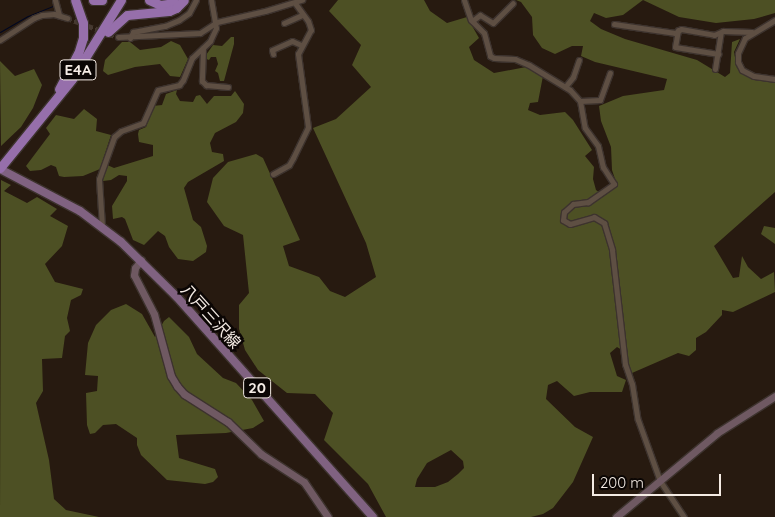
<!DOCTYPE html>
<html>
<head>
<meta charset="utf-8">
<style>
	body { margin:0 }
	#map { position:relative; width:775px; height:517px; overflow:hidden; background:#271a10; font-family:Quicksand,"Noto Sans JP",sans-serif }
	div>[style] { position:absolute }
	.forest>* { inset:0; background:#4d5024 }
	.stream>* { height:1px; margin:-0.5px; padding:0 0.5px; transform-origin:0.5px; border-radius:0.5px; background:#000721 }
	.street-tunnel>* { height:5px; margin-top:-2.5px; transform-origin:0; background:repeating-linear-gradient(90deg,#463930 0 5px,transparent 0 7.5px) }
	.roads { filter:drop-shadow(1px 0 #3d332e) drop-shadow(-1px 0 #3d332e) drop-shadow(0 1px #3d332e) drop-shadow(0 -1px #3d332e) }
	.street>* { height:5px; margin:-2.5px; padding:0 2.5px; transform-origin:2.5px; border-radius:2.5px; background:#5e4f43 }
	.secondary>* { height:7px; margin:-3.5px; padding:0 3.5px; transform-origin:3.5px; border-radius:3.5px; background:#6f5962 }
	.primary>* { height:8px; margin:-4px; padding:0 4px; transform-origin:4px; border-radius:4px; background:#806281 }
	.highway>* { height:9px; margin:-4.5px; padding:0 4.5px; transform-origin:4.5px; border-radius:4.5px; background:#966fab }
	span { translate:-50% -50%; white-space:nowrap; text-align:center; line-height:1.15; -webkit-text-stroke:5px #0b0604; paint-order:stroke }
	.shield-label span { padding:1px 4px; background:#0b0604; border:1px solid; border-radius:4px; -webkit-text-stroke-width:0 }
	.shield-label { font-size:15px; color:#f4ebe4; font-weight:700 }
	.street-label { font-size:16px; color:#f4ebe4 }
	.scale { position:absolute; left:592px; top:474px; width:129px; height:22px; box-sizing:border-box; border:2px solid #f4ebe4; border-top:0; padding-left:6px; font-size:15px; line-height:18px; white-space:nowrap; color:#f4ebe4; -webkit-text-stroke:4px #0b0604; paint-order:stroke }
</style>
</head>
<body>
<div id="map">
	<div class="forest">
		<i style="clip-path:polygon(evenodd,338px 0,424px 0,430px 11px,447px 23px,467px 17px,479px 38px,469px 47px,474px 60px,494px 73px,526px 67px,543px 76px,538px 102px,530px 103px,528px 110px,540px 115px,565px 112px,573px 120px,592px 150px,585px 156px,594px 167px,593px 179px,596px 190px,600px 193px,608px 191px,617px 185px,612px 170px,611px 147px,601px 121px,599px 106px,623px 96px,664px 90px,667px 79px,595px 62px,581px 56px,583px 46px,572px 46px,555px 54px,542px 48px,533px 35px,532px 17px,521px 2px,516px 0,775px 0,775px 13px,754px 19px,716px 23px,679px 17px,643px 0,623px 15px,606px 18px,594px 13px,590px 21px,601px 29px,625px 39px,697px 60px,725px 77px,730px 73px,732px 42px,740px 39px,734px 52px,737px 68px,755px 80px,775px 82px,775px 192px,714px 246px,733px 278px,739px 277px,742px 256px,748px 267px,761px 279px,774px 272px,775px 292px,733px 312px,722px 310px,722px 315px,706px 332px,696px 338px,696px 350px,689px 356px,678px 353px,632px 373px,622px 350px,617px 347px,610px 353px,617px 376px,626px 380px,622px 392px,590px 392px,574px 396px,557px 381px,548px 385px,546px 399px,575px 427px,593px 437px,573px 482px,553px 508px,543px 514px,531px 517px,386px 517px,368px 484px,324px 440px,333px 413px,315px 394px,287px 393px,258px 370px,245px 350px,239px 329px,239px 305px,249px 293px,243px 235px,224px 226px,207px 202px,213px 178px,228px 162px,256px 154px,263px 158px,300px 240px,283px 246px,289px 266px,319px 277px,330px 291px,345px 297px,376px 277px,366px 243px,313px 128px,336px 119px,371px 87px,352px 65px,361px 45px,329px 11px,338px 0,451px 450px,463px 461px,464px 468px,458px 474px,448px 482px,435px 487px,415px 487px,417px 479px,427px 463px,451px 450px)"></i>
		<i style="clip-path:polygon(231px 37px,234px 37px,234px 44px,224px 81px,220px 81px,218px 73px,215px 71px,218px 64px,216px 57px,211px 57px,209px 60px,204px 58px,213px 45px,222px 46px)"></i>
		<i style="clip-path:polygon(171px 41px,180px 45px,188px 59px,180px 77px,170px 76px,160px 64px,135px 67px,108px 75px,103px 71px,105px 60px,122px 42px,130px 42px,140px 50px,161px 47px)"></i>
		<i style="clip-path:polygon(0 61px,15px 76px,34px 69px,42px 85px,33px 108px,21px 127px,1px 146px)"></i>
		<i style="clip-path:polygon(177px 90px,176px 94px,180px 101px,193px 102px,196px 96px,200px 95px,207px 104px,214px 96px,231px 96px,235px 91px,244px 104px,243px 113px,236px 122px,215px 133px,210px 143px,212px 152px,223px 154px,224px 161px,188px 182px,184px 188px,193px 220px,201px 227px,207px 246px,206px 252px,193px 261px,178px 259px,169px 247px,165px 236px,158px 231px,144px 245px,133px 240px,125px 219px,122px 217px,113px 219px,112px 206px,127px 181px,127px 176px,119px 175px,111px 180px,103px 181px,101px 179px,105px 164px,114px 168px,153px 156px,153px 145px,139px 142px,138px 134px,139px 130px,146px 127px,153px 106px,162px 105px,166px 94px)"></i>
		<i style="clip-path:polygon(84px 109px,97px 119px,96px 131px,111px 135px,100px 169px,83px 176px,64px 177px,59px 176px,56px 167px,51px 165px,41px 170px,30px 171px,26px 166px,50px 134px,46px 128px,56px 115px,74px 119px)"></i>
		<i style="clip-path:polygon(1px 180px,11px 185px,4px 191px,27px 203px,37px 197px,57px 209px,50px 216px,68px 226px,62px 246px,45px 264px,55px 282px,83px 289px,81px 295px,71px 300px,67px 318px,70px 331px,65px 336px,62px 358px,42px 359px,43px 391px,36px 403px,49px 460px,54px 499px,66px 510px,99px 517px,0 517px)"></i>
		<i style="clip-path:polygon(764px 226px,775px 228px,775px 244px,761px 234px)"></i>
		<i style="clip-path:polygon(126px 304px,142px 314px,155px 337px,164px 321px,169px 317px,189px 337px,197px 354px,223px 378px,236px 383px,252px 400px,264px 421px,253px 428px,226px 433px,176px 435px,179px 458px,215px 469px,218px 477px,213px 482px,205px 484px,167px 480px,141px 455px,137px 445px,137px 438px,116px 424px,103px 425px,95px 433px,90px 434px,87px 425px,86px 393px,97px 391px,98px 376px,85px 375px,88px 343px,96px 325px,111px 310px)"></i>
	</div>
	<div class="stream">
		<i style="left:0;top:32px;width:32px;rotate:-30deg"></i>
		<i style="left:28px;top:16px;width:29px;rotate:-22deg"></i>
	</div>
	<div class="street-tunnel">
		<i style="left:67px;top:18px;width:54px;rotate:20.4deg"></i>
	</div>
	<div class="roads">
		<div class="street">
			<i style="left:55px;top:0;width:16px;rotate:75deg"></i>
			<i style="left:464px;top:0;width:21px;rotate:71deg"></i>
			<i style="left:471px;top:20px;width:18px;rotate:45deg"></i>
			<i style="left:484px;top:33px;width:24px;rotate:75deg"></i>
			<i style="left:490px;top:56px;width:4px;rotate:27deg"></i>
			<i style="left:494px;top:58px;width:21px;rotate:3deg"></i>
			<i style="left:515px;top:59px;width:15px;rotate:23deg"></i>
			<i style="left:529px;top:65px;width:48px;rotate:31.4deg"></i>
			<i style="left:570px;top:90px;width:15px;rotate:48deg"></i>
			<i style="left:580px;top:101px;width:27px;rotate:80deg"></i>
			<i style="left:585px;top:128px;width:22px;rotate:54deg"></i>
			<i style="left:598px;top:146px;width:22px;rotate:77deg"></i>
			<i style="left:603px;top:167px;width:20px;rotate:57deg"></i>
			<i style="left:614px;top:184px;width:32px;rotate:145deg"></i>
			<i style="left:588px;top:202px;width:15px;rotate:172deg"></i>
			<i style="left:573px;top:204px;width:12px;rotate:138deg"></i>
			<i style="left:564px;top:212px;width:8px;rotate:97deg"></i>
			<i style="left:563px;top:220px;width:8px;rotate:30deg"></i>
			<i style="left:570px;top:224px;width:25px;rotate:-16deg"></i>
			<i style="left:594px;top:217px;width:12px;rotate:31deg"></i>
			<i style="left:604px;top:223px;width:28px;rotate:73deg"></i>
			<i style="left:612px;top:250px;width:115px;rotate:83.5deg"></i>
			<i style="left:625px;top:364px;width:21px;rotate:71deg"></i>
			<i style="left:632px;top:384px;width:36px;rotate:81deg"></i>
			<i style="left:638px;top:420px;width:65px;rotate:70.2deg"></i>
			<i style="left:660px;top:481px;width:43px;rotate:56.3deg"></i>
			<i style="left:775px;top:20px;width:35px;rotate:149deg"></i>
			<i style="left:745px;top:38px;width:17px;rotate:115deg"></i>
			<i style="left:738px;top:53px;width:9px;rotate:90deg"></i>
			<i style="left:738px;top:62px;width:9px;rotate:63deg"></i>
			<i style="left:742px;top:70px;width:13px;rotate:27deg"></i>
			<i style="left:754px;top:76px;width:21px;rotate:8deg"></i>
			<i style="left:472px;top:21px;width:10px;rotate:-37deg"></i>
			<i style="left:480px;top:15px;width:15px;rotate:32deg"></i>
			<i style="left:493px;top:23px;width:28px;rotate:-45deg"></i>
			<i style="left:284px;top:23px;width:20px;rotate:-24deg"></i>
			<i style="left:614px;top:24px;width:62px;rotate:8.4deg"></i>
			<i style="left:675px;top:33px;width:7px;rotate:-34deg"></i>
			<i style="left:681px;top:29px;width:34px;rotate:10deg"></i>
			<i style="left:714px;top:35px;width:10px;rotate:-24deg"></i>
			<i style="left:723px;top:31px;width:29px;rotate:2deg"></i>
			<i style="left:678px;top:30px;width:17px;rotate:100deg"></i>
			<i style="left:675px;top:47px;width:44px;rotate:9.2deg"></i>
			<i style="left:118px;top:37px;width:82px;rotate:-2.8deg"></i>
			<i style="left:200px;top:33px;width:20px;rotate:-33deg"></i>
			<i style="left:217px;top:22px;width:49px;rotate:-12.9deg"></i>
			<i style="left:265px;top:11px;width:39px;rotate:-17deg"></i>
			<i style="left:130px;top:38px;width:7px;rotate:-63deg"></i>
			<i style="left:133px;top:32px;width:33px;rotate:-11deg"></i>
			<i style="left:165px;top:26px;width:15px;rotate:-23deg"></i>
			<i style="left:179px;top:20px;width:12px;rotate:-35deg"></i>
			<i style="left:189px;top:13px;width:15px;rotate:-62deg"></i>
			<i style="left:0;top:40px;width:40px;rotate:-32.9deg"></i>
			<i style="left:34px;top:18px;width:9px;rotate:-21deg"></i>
			<i style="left:42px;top:15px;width:12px;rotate:-5deg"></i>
			<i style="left:54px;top:14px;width:14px;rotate:17deg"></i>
			<i style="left:203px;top:48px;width:33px;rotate:92deg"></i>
			<i style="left:202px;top:81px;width:6px;rotate:45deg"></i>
			<i style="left:206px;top:85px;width:22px;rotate:5deg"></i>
			<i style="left:273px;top:54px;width:4px;rotate:-104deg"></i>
			<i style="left:272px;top:50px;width:22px;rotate:-24deg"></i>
			<i style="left:292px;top:41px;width:10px;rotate:24deg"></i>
			<i style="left:715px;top:69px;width:36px;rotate:-81deg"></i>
			<i style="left:565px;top:87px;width:13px;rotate:-51deg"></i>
			<i style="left:573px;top:77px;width:18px;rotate:-71deg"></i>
			<i style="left:580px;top:101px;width:20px;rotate:-3deg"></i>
			<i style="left:600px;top:100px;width:29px;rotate:-70deg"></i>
			<i style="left:273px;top:174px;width:18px;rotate:-29deg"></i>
			<i style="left:289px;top:165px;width:8px;rotate:-60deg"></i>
			<i style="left:293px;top:158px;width:34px;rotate:-64deg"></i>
			<i style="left:308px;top:127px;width:74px;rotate:-97.8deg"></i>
			<i style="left:298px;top:54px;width:27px;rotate:-62deg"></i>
			<i style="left:311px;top:30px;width:9px;rotate:-108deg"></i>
			<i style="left:308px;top:21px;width:22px;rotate:-126deg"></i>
			<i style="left:102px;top:226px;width:47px;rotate:-93.7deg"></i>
			<i style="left:99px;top:179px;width:45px;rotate:-70.3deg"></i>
			<i style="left:114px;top:137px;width:9px;rotate:-41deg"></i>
			<i style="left:121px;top:131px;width:23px;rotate:-20deg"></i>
			<i style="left:143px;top:123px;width:36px;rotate:-66deg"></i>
			<i style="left:158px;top:90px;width:22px;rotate:-13deg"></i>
			<i style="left:179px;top:85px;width:6px;rotate:-51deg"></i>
			<i style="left:183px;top:80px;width:24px;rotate:-68deg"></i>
			<i style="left:192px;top:58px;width:25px;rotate:-43deg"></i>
			<i style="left:210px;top:41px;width:14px;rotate:-65deg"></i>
			<i style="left:216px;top:28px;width:28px;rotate:-100deg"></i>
		</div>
		<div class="secondary">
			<i style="left:141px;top:260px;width:10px;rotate:127deg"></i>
			<i style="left:135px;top:268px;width:7px;rotate:98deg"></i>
			<i style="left:134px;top:275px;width:44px;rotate:62.9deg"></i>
			<i style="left:154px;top:314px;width:64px;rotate:74.7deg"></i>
			<i style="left:171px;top:376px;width:12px;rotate:59deg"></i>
			<i style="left:177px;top:386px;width:11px;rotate:49deg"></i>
			<i style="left:184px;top:394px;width:52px;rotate:32.5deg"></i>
			<i style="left:228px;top:422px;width:46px;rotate:44.1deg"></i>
			<i style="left:261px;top:454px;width:51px;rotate:33.1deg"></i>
			<i style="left:304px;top:482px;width:42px;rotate:55.6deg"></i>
			<i style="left:616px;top:517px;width:131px;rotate:-39.7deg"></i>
			<i style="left:717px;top:433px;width:69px;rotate:-32.5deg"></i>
		</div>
		<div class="primary">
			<i style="left:0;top:169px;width:90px;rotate:27.7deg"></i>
			<i style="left:80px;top:211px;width:51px;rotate:37.1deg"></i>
			<i style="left:121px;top:242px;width:77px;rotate:44.5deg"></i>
			<i style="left:176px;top:296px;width:296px;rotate:48.3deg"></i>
		</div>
		<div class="highway">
			<i style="left:93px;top:0;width:9px"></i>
			<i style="left:149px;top:0;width:12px;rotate:24deg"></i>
			<i style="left:160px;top:5px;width:15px;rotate:-8deg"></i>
			<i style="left:108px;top:32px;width:25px;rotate:-42deg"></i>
			<i style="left:127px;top:15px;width:42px;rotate:-5.4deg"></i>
			<i style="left:169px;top:11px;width:8px;rotate:-23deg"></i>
			<i style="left:176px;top:8px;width:11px;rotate:-45deg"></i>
			<i style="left:59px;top:89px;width:40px;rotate:-62deg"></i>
			<i style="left:78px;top:54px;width:17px;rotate:-73deg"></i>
			<i style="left:83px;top:38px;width:15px;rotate:-90deg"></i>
			<i style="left:83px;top:23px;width:24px;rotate:-109deg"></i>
			<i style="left:0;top:168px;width:114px;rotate:-51deg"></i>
			<i style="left:72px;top:79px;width:93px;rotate:-58.2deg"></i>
		</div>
	</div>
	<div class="shield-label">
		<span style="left:78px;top:70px">E4A</span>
		<span style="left:257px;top:388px">20</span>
	</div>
	<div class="street-label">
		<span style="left:211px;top:316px;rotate:48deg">八戸三沢線</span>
	</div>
	<div class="scale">200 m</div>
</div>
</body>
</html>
